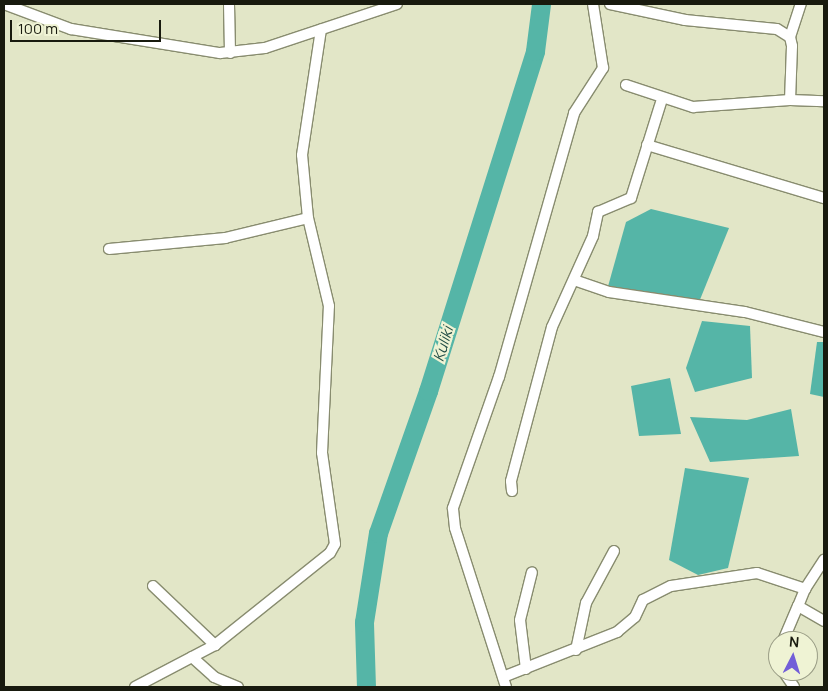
<!DOCTYPE html>
<html>
<head>
<meta charset="utf-8">
<style>
	body { margin:0 }
	#map { position:relative; width:828px; height:691px; overflow:hidden; background:#e2e6c7; font-family:Manrope,sans-serif }
	div>[style] { position:absolute }
	.water>* { inset:0; background:#55b5a7 }
	.river>* { height:19px; margin:-9.5px; padding:0 9.5px; transform-origin:9.5px; border-radius:9.5px; background:#55b5a7 }
	.roads { filter:drop-shadow(1px 0 #888c6f) drop-shadow(-1px 0 #888c6f) drop-shadow(0 1px #888c6f) drop-shadow(0 -1px #888c6f) }
	.minor>* { height:10px; margin:-5px; padding:0 5px; transform-origin:5px; border-radius:5px; background:#fff }
	span { translate:-50% -50%; white-space:nowrap; text-align:center; line-height:1.15; -webkit-text-stroke:4.5px #eff3d4; paint-order:stroke }
	.water-label { font-size:15px; color:#224d46; font-style:italic }
	.frame { position:absolute; inset:0; border:5px solid #181a0e; pointer-events:none }
	.north { position:absolute; left:768px; top:631px; width:50px; height:50px; box-sizing:border-box; background:#eff3d4; border:1px solid #999c85; border-radius:50%; rotate:5deg; font-size:14px; font-weight:700; line-height:20px; text-align:center; color:#181a0e }
	.north::after { content:''; display:block; margin:auto; width:18px; height:22px; background:#725ed8; clip-path:polygon(50% 0,100% 100%,50% 72%,0 100%) }
	.scale { position:absolute; left:10px; top:20px; width:151px; height:22px; box-sizing:border-box; border:2px solid #181a0e; border-top:0; padding-left:6px; font-size:15px; line-height:18px; white-space:nowrap; color:#181a0e; -webkit-text-stroke:4px #eff3d4; paint-order:stroke }
</style>
</head>
<body>
<div id="map">
	<div class="water">
		<i style="clip-path:polygon(651px 209px,729px 228px,697px 307px,607px 290px,626px 222px)"></i>
		<i style="clip-path:polygon(702px 321px,750px 326px,752px 378px,695px 392px,686px 368px)"></i>
		<i style="clip-path:polygon(817px 342px,824px 342px,824px 397px,810px 394px)"></i>
		<i style="clip-path:polygon(670px 378px,681px 434px,639px 436px,631px 386px)"></i>
		<i style="clip-path:polygon(791px 409px,799px 456px,710px 462px,690px 417px,747px 420px)"></i>
		<i style="clip-path:polygon(685px 468px,749px 478px,728px 568px,698px 575px,669px 560px)"></i>
	</div>
	<div class="river">
		<i style="left:366px;top:687px;width:65px;rotate:-91.8deg"></i>
		<i style="left:364px;top:622px;width:90px;rotate:-81.1deg"></i>
		<i style="left:378px;top:533px;width:151px;rotate:-70.6deg"></i>
		<i style="left:428px;top:391px;width:356px;rotate:-72.5deg"></i>
		<i style="left:535px;top:51px;width:47px;rotate:-82.7deg"></i>
	</div>
	<div class="roads">
		<div class="minor">
			<i style="left:4px;top:4px;width:72px;rotate:20.5deg"></i>
			<i style="left:71px;top:29px;width:151px;rotate:9.2deg"></i>
			<i style="left:220px;top:53px;width:45px;rotate:-6.3deg"></i>
			<i style="left:265px;top:48px;width:139px;rotate:-18.4deg"></i>
			<i style="left:229px;top:4px;width:49px;rotate:88.8deg"></i>
			<i style="left:610px;top:4px;width:77px;rotate:12deg"></i>
			<i style="left:685px;top:20px;width:92px;rotate:5.6deg"></i>
			<i style="left:777px;top:29px;width:15px;rotate:32deg"></i>
			<i style="left:790px;top:37px;width:9px;rotate:77deg"></i>
			<i style="left:792px;top:46px;width:54px;rotate:92.1deg"></i>
			<i style="left:790px;top:100px;width:34px;rotate:2deg"></i>
			<i style="left:790px;top:37px;width:35px;rotate:-72deg"></i>
			<i style="left:626px;top:85px;width:71px;rotate:18.2deg"></i>
			<i style="left:693px;top:107px;width:97px;rotate:-4.1deg"></i>
			<i style="left:647px;top:145px;width:185px;rotate:16.7deg"></i>
			<i style="left:109px;top:249px;width:117px;rotate:-5.4deg"></i>
			<i style="left:225px;top:238px;width:85px;rotate:-13.5deg"></i>
			<i style="left:574px;top:280px;width:37px;rotate:19deg"></i>
			<i style="left:609px;top:292px;width:137px;rotate:8.4deg"></i>
			<i style="left:745px;top:312px;width:81px;rotate:14.2deg"></i>
			<i style="left:512px;top:491px;width:10px;rotate:-96deg"></i>
			<i style="left:511px;top:481px;width:159px;rotate:-75.1deg"></i>
			<i style="left:552px;top:327px;width:100px;rotate:-65.7deg"></i>
			<i style="left:593px;top:236px;width:25px;rotate:-78deg"></i>
			<i style="left:598px;top:212px;width:36px;rotate:-23deg"></i>
			<i style="left:631px;top:198px;width:104px;rotate:-72.6deg"></i>
			<i style="left:153px;top:586px;width:86px;rotate:43.6deg"></i>
			<i style="left:805px;top:589px;width:18px;rotate:112deg"></i>
			<i style="left:798px;top:606px;width:30px;rotate:30deg"></i>
			<i style="left:783px;top:641px;width:38px;rotate:-67deg"></i>
			<i style="left:576px;top:650px;width:48px;rotate:-78deg"></i>
			<i style="left:586px;top:603px;width:59px;rotate:-61.7deg"></i>
			<i style="left:192px;top:657px;width:30px;rotate:42deg"></i>
			<i style="left:214px;top:677px;width:26px;rotate:23deg"></i>
			<i style="left:526px;top:669px;width:49px;rotate:-97deg"></i>
			<i style="left:520px;top:620px;width:49px;rotate:-76deg"></i>
			<i style="left:783px;top:671px;width:19px;rotate:55deg"></i>
			<i style="left:503px;top:677px;width:123px;rotate:-21.5deg"></i>
			<i style="left:617px;top:632px;width:23px;rotate:-40deg"></i>
			<i style="left:635px;top:617px;width:19px;rotate:-65deg"></i>
			<i style="left:643px;top:600px;width:31px;rotate:-27deg"></i>
			<i style="left:671px;top:586px;width:87px;rotate:-8.6deg"></i>
			<i style="left:757px;top:573px;width:51px;rotate:18.4deg"></i>
			<i style="left:805px;top:589px;width:35px;rotate:-57deg"></i>
			<i style="left:135px;top:687px;width:90px;rotate:-27.7deg"></i>
			<i style="left:215px;top:645px;width:147px;rotate:-38.7deg"></i>
			<i style="left:330px;top:553px;width:10px;rotate:-61deg"></i>
			<i style="left:335px;top:544px;width:92px;rotate:-98.1deg"></i>
			<i style="left:322px;top:453px;width:147px;rotate:-87.3deg"></i>
			<i style="left:329px;top:306px;width:90px;rotate:-103.4deg"></i>
			<i style="left:308px;top:218px;width:63px;rotate:-95.4deg"></i>
			<i style="left:302px;top:155px;width:127px;rotate:-81.4deg"></i>
			<i style="left:506px;top:687px;width:167px;rotate:-107.8deg"></i>
			<i style="left:455px;top:528px;width:20px;rotate:-96deg"></i>
			<i style="left:453px;top:508px;width:139px;rotate:-70.7deg"></i>
			<i style="left:499px;top:377px;width:274px;rotate:-74.1deg"></i>
			<i style="left:574px;top:113px;width:54px;rotate:-57.2deg"></i>
			<i style="left:603px;top:68px;width:65px;rotate:-98.9deg"></i>
		</div>
	</div>
	<div class="water-label">
		<span style="left:443px;top:344px;rotate:-73deg">Kuliki</span>
	</div>
	<div class="frame"></div>
	<div class="north">N</div>
	<div class="scale">100 m</div>
</div>
</body>
</html>
